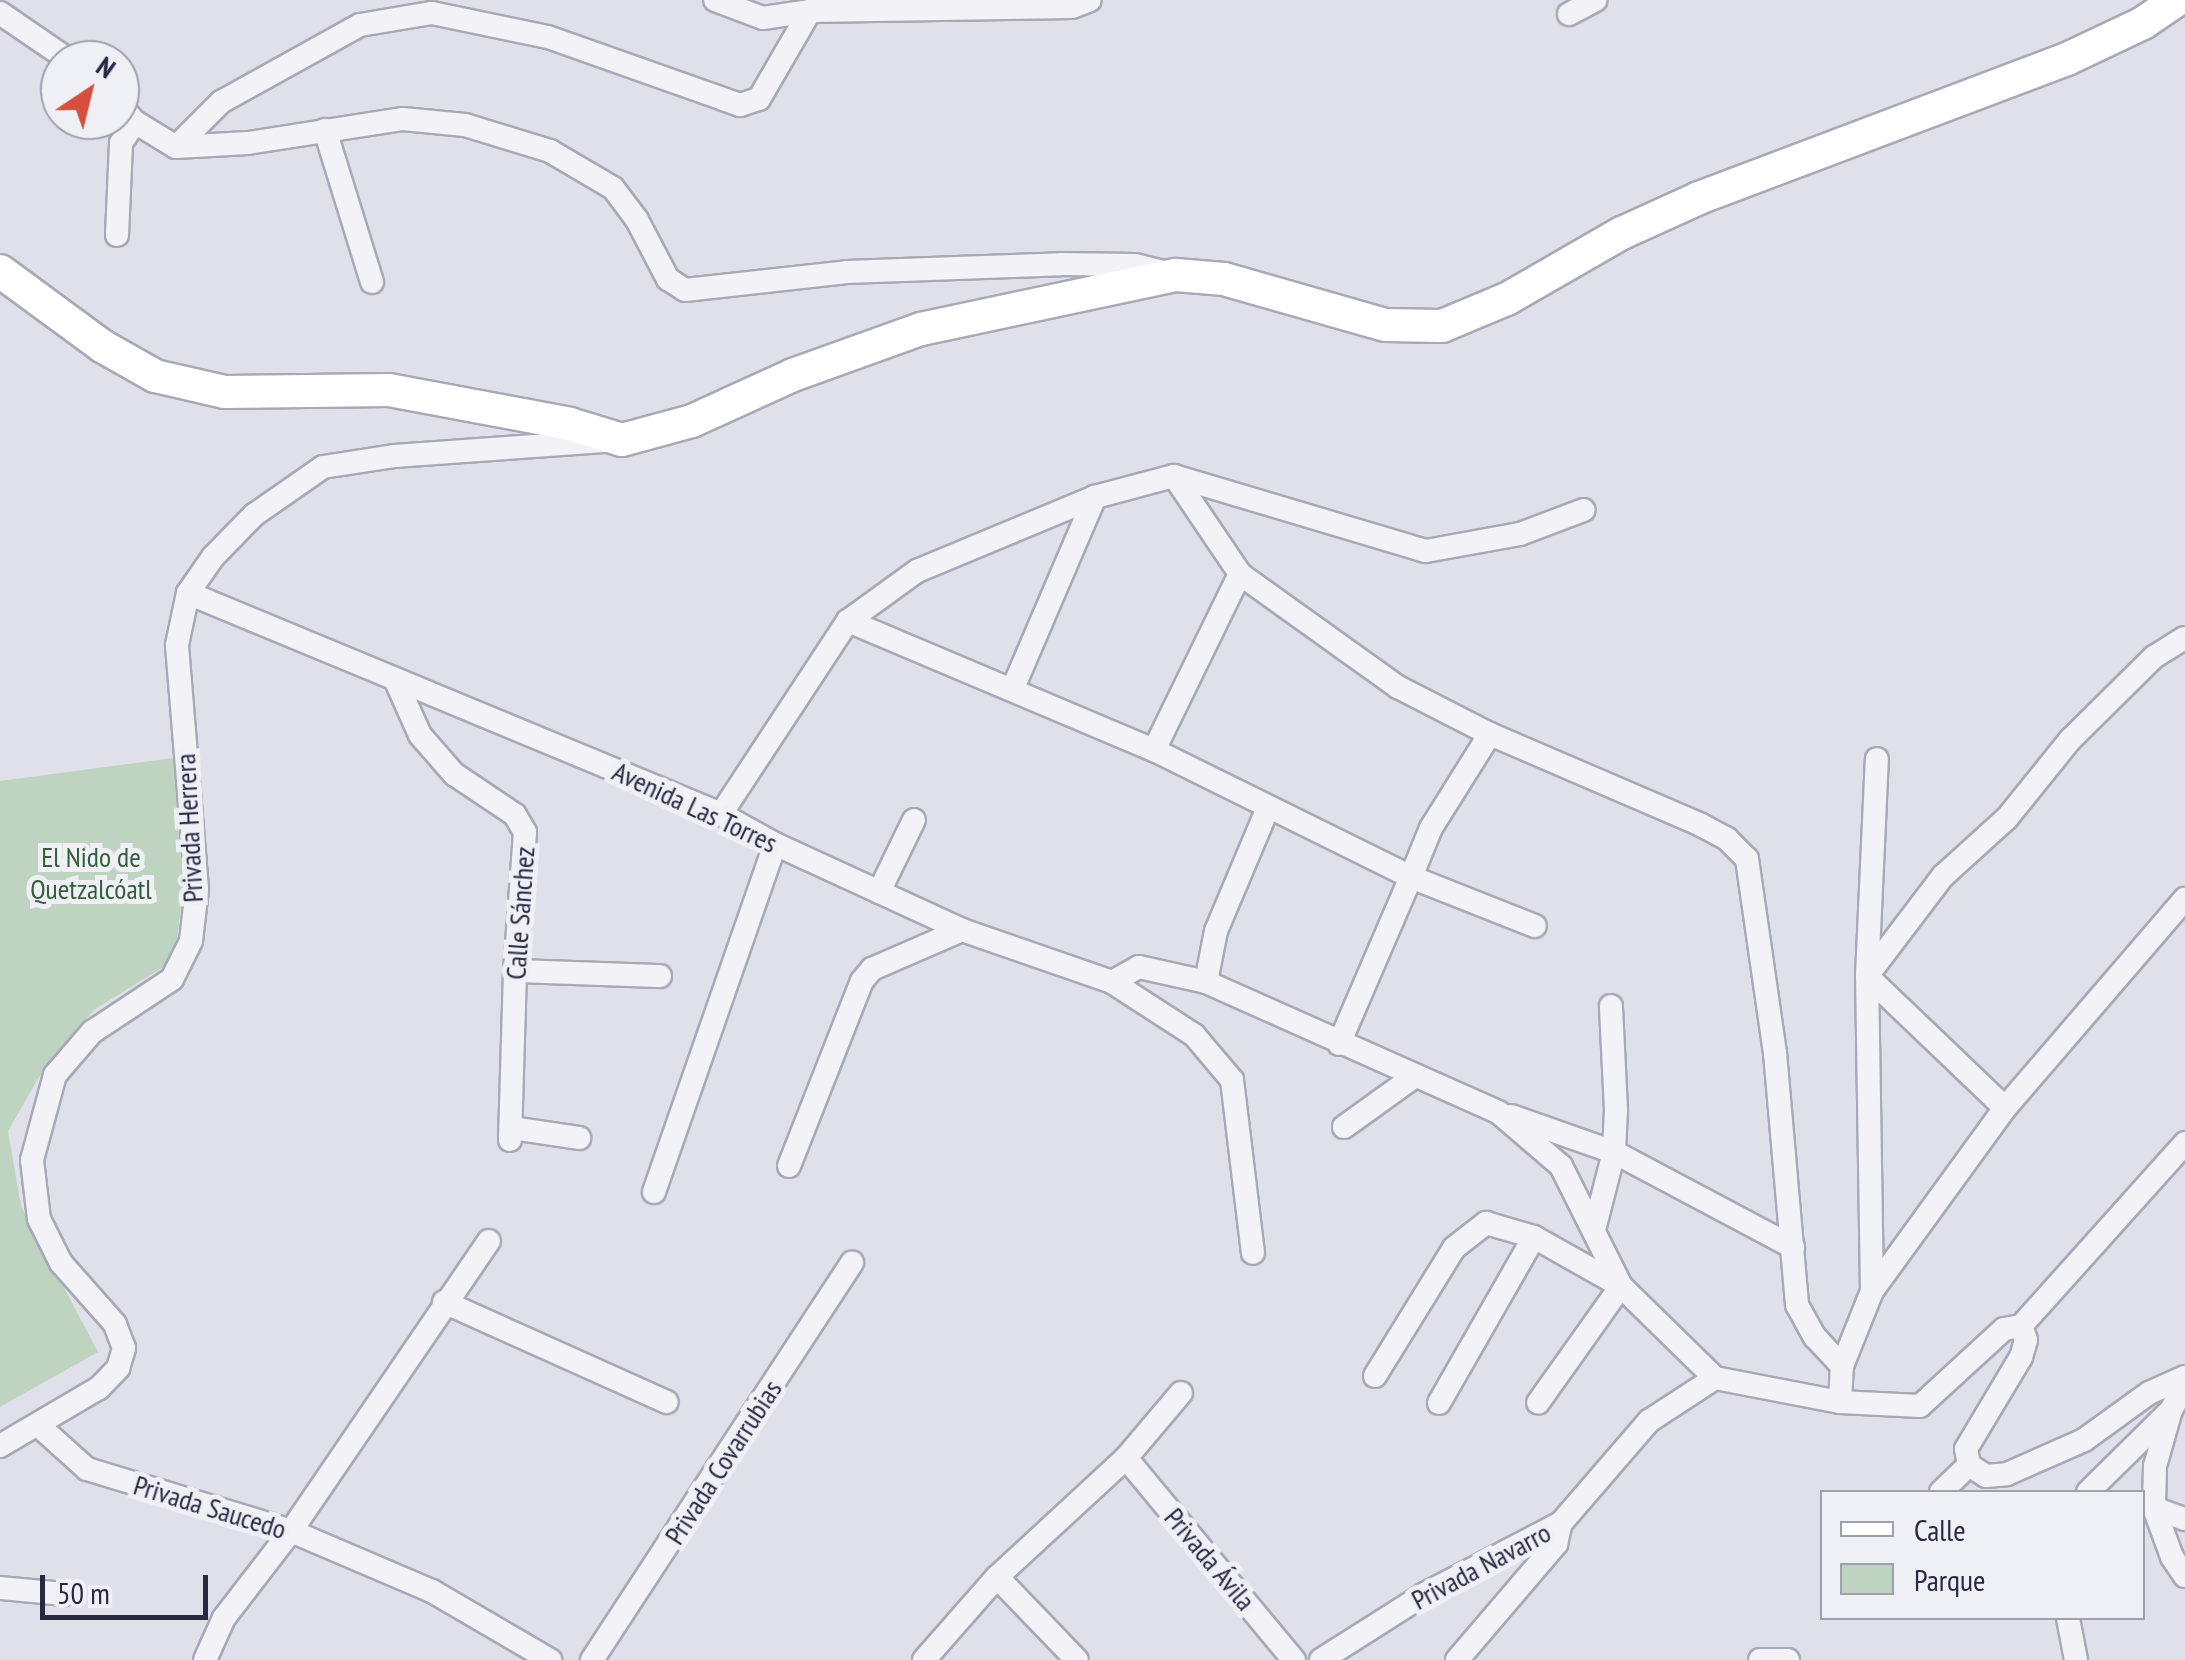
<!DOCTYPE html>
<html>
<head>
<meta charset="utf-8">
<style>
	body { margin:0 }
	#map { position:relative; width:2185px; height:1660px; overflow:hidden; background:#dfe0e9; font-family:"PT Sans Narrow",sans-serif }
	div>[style] { position:absolute }
	.green>* { inset:0; background:#bfd4c0 }
	.roads { filter:drop-shadow(2px 0 #a8a9b7) drop-shadow(-2px 0 #a8a9b7) drop-shadow(0 2px #a8a9b7) drop-shadow(0 -2px #a8a9b7) }
	.street>* { height:22px; margin:-11px; padding:0 11px; transform-origin:11px; border-radius:11px; background:#f2f2f7 }
	.secondary>* { height:32px; margin:-16px; padding:0 16px; transform-origin:16px; border-radius:16px; background:#fff }
	span { translate:-50% -50%; white-space:nowrap; text-align:center; line-height:1.15; -webkit-text-stroke:10px #eef0f6; paint-order:stroke }
	.street-label { font-size:28px; color:#272941 }
	.park-label { font-size:28px; color:#335e37 }
	.legend { position:absolute; left:1820px; top:1490px; width:325px; height:130px; box-sizing:border-box; background:#eef0f6; border:2px solid #9ea0ae; margin:0; padding:12px 18px; list-style:none; font-size:30px; color:#272941 }
	.legend li { display:flex; align-items:center; gap:20px; height:50px }
	.legend b { width:50px; border:2px solid #9ea0ae }
	.north { position:absolute; left:40px; top:40px; width:100px; height:100px; box-sizing:border-box; background:#eef0f6; border:2px solid #9ea0ae; border-radius:50%; rotate:35deg; font-size:28px; font-weight:700; line-height:40px; text-align:center; color:#272941 }
	.north::after { content:''; display:block; margin:auto; width:35px; height:45px; background:#d64f3c; clip-path:polygon(50% 0,100% 100%,50% 72%,0 100%) }
	.scale { position:absolute; left:40px; top:1575px; width:168px; height:45px; box-sizing:border-box; border:5px solid #272941; border-top:0; padding-left:12px; font-size:30px; line-height:35px; white-space:nowrap; color:#272941; -webkit-text-stroke:8px #eef0f6; paint-order:stroke }
</style>
</head>
<body>
<div id="map">
	<div class="green">
		<i style="clip-path:polygon(173px 758px,185px 877px,177px 938px,163px 967px,94px 1010px,42px 1072px,8px 1131px,21px 1206px,98px 1352px,0 1407px,0 781px)"></i>
	</div>
	<div class="roads">
		<div class="street">
			<i style="left:715px;top:0;width:51px;rotate:20.6deg"></i>
			<i style="left:763px;top:18px;width:48px;rotate:-8.5deg"></i>
			<i style="left:810px;top:11px;width:262px;rotate:-0.9deg"></i>
			<i style="left:1072px;top:7px;width:19px;rotate:-21deg"></i>
			<i style="left:0;top:13px;width:83px;rotate:34.3deg"></i>
			<i style="left:1569px;top:14px;width:30px;rotate:-28deg"></i>
			<i style="left:120px;top:105px;width:23px;rotate:49deg"></i>
			<i style="left:135px;top:122px;width:48px;rotate:31.4deg"></i>
			<i style="left:176px;top:147px;width:72px;rotate:-3.2deg"></i>
			<i style="left:248px;top:143px;width:157px;rotate:-8.8deg"></i>
			<i style="left:403px;top:119px;width:62px;rotate:5.5deg"></i>
			<i style="left:465px;top:125px;width:89px;rotate:17deg"></i>
			<i style="left:550px;top:151px;width:73px;rotate:30.4deg"></i>
			<i style="left:613px;top:188px;width:40px;rotate:53deg"></i>
			<i style="left:637px;top:220px;width:67px;rotate:62.3deg"></i>
			<i style="left:668px;top:279px;width:20px;rotate:33deg"></i>
			<i style="left:685px;top:290px;width:163px;rotate:-6.3deg"></i>
			<i style="left:847px;top:272px;width:214px;rotate:-2.1deg"></i>
			<i style="left:1061px;top:264px;width:74px;rotate:0.8deg"></i>
			<i style="left:1135px;top:265px;width:34px;rotate:14deg"></i>
			<i style="left:325px;top:130px;width:159px;rotate:72.8deg"></i>
			<i style="left:176px;top:147px;width:64px;rotate:-45deg"></i>
			<i style="left:221px;top:102px;width:159px;rotate:-29deg"></i>
			<i style="left:360px;top:25px;width:73px;rotate:-9.5deg"></i>
			<i style="left:432px;top:13px;width:118px;rotate:11.7deg"></i>
			<i style="left:548px;top:37px;width:204px;rotate:19.5deg"></i>
			<i style="left:740px;top:105px;width:20px;rotate:-18deg"></i>
			<i style="left:759px;top:99px;width:102px;rotate:-59.9deg"></i>
			<i style="left:117px;top:235px;width:92px;rotate:-87.5deg"></i>
			<i style="left:121px;top:143px;width:25px;rotate:-56deg"></i>
			<i style="left:1174px;top:476px;width:118px;rotate:56deg"></i>
			<i style="left:1240px;top:574px;width:194px;rotate:35.6deg"></i>
			<i style="left:1398px;top:687px;width:103px;rotate:27.1deg"></i>
			<i style="left:1490px;top:734px;width:230px;rotate:23.3deg"></i>
			<i style="left:1701px;top:825px;width:30px;rotate:28deg"></i>
			<i style="left:1727px;top:839px;width:28px;rotate:45deg"></i>
			<i style="left:1747px;top:859px;width:196px;rotate:81.8deg"></i>
			<i style="left:1775px;top:1053px;width:253px;rotate:85deg"></i>
			<i style="left:1797px;top:1305px;width:37px;rotate:61deg"></i>
			<i style="left:1815px;top:1337px;width:40px;rotate:47deg"></i>
			<i style="left:188px;top:593px;width:577px;rotate:22.52deg"></i>
			<i style="left:721px;top:814px;width:62px;rotate:29.1deg"></i>
			<i style="left:775px;top:844px;width:206px;rotate:24.7deg"></i>
			<i style="left:962px;top:930px;width:159px;rotate:19.1deg"></i>
			<i style="left:1112px;top:982px;width:98px;rotate:32.9deg"></i>
			<i style="left:1194px;top:1035px;width:59px;rotate:49.8deg"></i>
			<i style="left:1232px;top:1080px;width:174px;rotate:83.1deg"></i>
			<i style="left:848px;top:621px;width:332px;rotate:22.9deg"></i>
			<i style="left:1154px;top:750px;width:287px;rotate:26.3deg"></i>
			<i style="left:1411px;top:877px;width:53px;rotate:-67.8deg"></i>
			<i style="left:1431px;top:828px;width:111px;rotate:-57.9deg"></i>
			<i style="left:395px;top:679px;width:61px;rotate:65.9deg"></i>
			<i style="left:420px;top:735px;width:52px;rotate:48.9deg"></i>
			<i style="left:454px;top:774px;width:73px;rotate:33.9deg"></i>
			<i style="left:515px;top:815px;width:20px;rotate:60deg"></i>
			<i style="left:525px;top:832px;width:139px;rotate:94.1deg"></i>
			<i style="left:515px;top:971px;width:169px;rotate:91.7deg"></i>
			<i style="left:1013px;top:688px;width:208px;rotate:-66.8deg"></i>
			<i style="left:1154px;top:750px;width:196px;rotate:-64deg"></i>
			<i style="left:721px;top:814px;width:231px;rotate:-56.7deg"></i>
			<i style="left:848px;top:621px;width:85px;rotate:-35.9deg"></i>
			<i style="left:917px;top:571px;width:193px;rotate:-22.6deg"></i>
			<i style="left:1095px;top:497px;width:82px;rotate:-14.9deg"></i>
			<i style="left:1174px;top:476px;width:263px;rotate:16.6deg"></i>
			<i style="left:1426px;top:551px;width:96px;rotate:-10.3deg"></i>
			<i style="left:1520px;top:534px;width:68px;rotate:-20.6deg"></i>
			<i style="left:879px;top:892px;width:80px;rotate:-64.1deg"></i>
			<i style="left:515px;top:971px;width:145px;rotate:2deg"></i>
			<i style="left:1112px;top:982px;width:31px;rotate:-29deg"></i>
			<i style="left:1139px;top:967px;width:69px;rotate:12.6deg"></i>
			<i style="left:1206px;top:982px;width:320px;rotate:24deg"></i>
			<i style="left:1498px;top:1112px;width:83px;rotate:40.6deg"></i>
			<i style="left:1561px;top:1166px;width:134px;rotate:63.4deg"></i>
			<i style="left:1621px;top:1286px;width:132px;rotate:44.4deg"></i>
			<i style="left:1715px;top:1378px;width:127px;rotate:10.9deg"></i>
			<i style="left:1840px;top:1402px;width:80px;rotate:2.9deg"></i>
			<i style="left:1920px;top:1406px;width:114px;rotate:-42.5deg"></i>
			<i style="left:2004px;top:1329px;width:17px;rotate:-10deg"></i>
			<i style="left:1206px;top:982px;width:52px;rotate:-78.9deg"></i>
			<i style="left:1216px;top:931px;width:131px;rotate:-67.1deg"></i>
			<i style="left:1339px;top:1044px;width:182px;rotate:-66.7deg"></i>
			<i style="left:1411px;top:877px;width:133px;rotate:21.6deg"></i>
			<i style="left:2005px;top:1108px;width:191px;rotate:-136.3deg"></i>
			<i style="left:1867px;top:976px;width:126px;rotate:-52.8deg"></i>
			<i style="left:1943px;top:876px;width:86px;rotate:-42.2deg"></i>
			<i style="left:2007px;top:818px;width:100px;rotate:-51.1deg"></i>
			<i style="left:2070px;top:740px;width:118px;rotate:-44.7deg"></i>
			<i style="left:2154px;top:657px;width:36px;rotate:-32deg"></i>
			<i style="left:1511px;top:1116px;width:109px;rotate:19.3deg"></i>
			<i style="left:1614px;top:1152px;width:203px;rotate:28deg"></i>
			<i style="left:1344px;top:1127px;width:87px;rotate:-35.7deg"></i>
			<i style="left:512px;top:1128px;width:68px;rotate:8.5deg"></i>
			<i style="left:789px;top:1166px;width:199px;rotate:-68.5deg"></i>
			<i style="left:862px;top:981px;width:16px;rotate:-50deg"></i>
			<i style="left:872px;top:969px;width:98px;rotate:-23.4deg"></i>
			<i style="left:654px;top:1192px;width:368px;rotate:-70.8deg"></i>
			<i style="left:1595px;top:1226px;width:76px;rotate:-75.6deg"></i>
			<i style="left:1614px;top:1152px;width:42px;rotate:-87.3deg"></i>
			<i style="left:1616px;top:1110px;width:104px;rotate:-92.8deg"></i>
			<i style="left:1872px;top:1291px;width:226px;rotate:-54deg"></i>
			<i style="left:2005px;top:1108px;width:276px;rotate:-49.3deg"></i>
			<i style="left:444px;top:1302px;width:244px;rotate:24.2deg"></i>
			<i style="left:2021px;top:1326px;width:15px;rotate:70deg"></i>
			<i style="left:2026px;top:1340px;width:18px;rotate:106deg"></i>
			<i style="left:2021px;top:1357px;width:107px;rotate:120.9deg"></i>
			<i style="left:1966px;top:1449px;width:16px;rotate:79deg"></i>
			<i style="left:1969px;top:1465px;width:20px;rotate:33deg"></i>
			<i style="left:1986px;top:1476px;width:21px;rotate:-5deg"></i>
			<i style="left:2007px;top:1474px;width:84px;rotate:-23.8deg"></i>
			<i style="left:2084px;top:1440px;width:80px;rotate:-35.9deg"></i>
			<i style="left:2149px;top:1393px;width:39px;rotate:-24deg"></i>
			<i style="left:2021px;top:1326px;width:246px;rotate:-48.1deg"></i>
			<i style="left:1375px;top:1376px;width:150px;rotate:-58.3deg"></i>
			<i style="left:1454px;top:1248px;width:41px;rotate:-38deg"></i>
			<i style="left:1486px;top:1223px;width:50px;rotate:16.3deg"></i>
			<i style="left:1534px;top:1237px;width:100px;rotate:29.4deg"></i>
			<i style="left:1621px;top:1286px;width:143px;rotate:125.4deg"></i>
			<i style="left:2185px;top:1385px;width:29px;rotate:119deg"></i>
			<i style="left:2171px;top:1410px;width:58px;rotate:105.9deg"></i>
			<i style="left:2155px;top:1466px;width:42px;rotate:91.4deg"></i>
			<i style="left:2154px;top:1508px;width:52px;rotate:69.8deg"></i>
			<i style="left:2172px;top:1557px;width:23px;rotate:56deg"></i>
			<i style="left:1840px;top:1402px;width:36px;rotate:-87deg"></i>
			<i style="left:1842px;top:1366px;width:81px;rotate:-68.2deg"></i>
			<i style="left:1872px;top:1291px;width:315px;rotate:-90.9deg"></i>
			<i style="left:1867px;top:976px;width:217px;rotate:-87.4deg"></i>
			<i style="left:1439px;top:1403px;width:191px;rotate:-60.2deg"></i>
			<i style="left:39px;top:1426px;width:64px;rotate:41.9deg"></i>
			<i style="left:87px;top:1469px;width:213px;rotate:16.9deg"></i>
			<i style="left:291px;top:1531px;width:153px;rotate:23.1deg"></i>
			<i style="left:432px;top:1591px;width:137px;rotate:30.3deg"></i>
			<i style="left:0;top:1446px;width:115px;rotate:-30.4deg"></i>
			<i style="left:99px;top:1388px;width:28px;rotate:-46deg"></i>
			<i style="left:118px;top:1368px;width:21px;rotate:-73deg"></i>
			<i style="left:124px;top:1348px;width:26px;rotate:-111deg"></i>
			<i style="left:115px;top:1324px;width:81px;rotate:-131.5deg"></i>
			<i style="left:61px;top:1263px;width:49px;rotate:-116.6deg"></i>
			<i style="left:39px;top:1219px;width:59px;rotate:-96.8deg"></i>
			<i style="left:32px;top:1160px;width:88px;rotate:-74.9deg"></i>
			<i style="left:55px;top:1075px;width:57px;rotate:-49.3deg"></i>
			<i style="left:92px;top:1032px;width:96px;rotate:-33.5deg"></i>
			<i style="left:172px;top:979px;width:42px;rotate:-63.4deg"></i>
			<i style="left:191px;top:941px;width:52px;rotate:-83.4deg"></i>
			<i style="left:197px;top:889px;width:245px;rotate:-94.7deg"></i>
			<i style="left:177px;top:645px;width:53px;rotate:-78.1deg"></i>
			<i style="left:188px;top:593px;width:44px;rotate:-55.2deg"></i>
			<i style="left:213px;top:557px;width:59px;rotate:-45.7deg"></i>
			<i style="left:254px;top:515px;width:84px;rotate:-34.8deg"></i>
			<i style="left:323px;top:467px;width:73px;rotate:-8.7deg"></i>
			<i style="left:395px;top:456px;width:209px;rotate:-4.1deg"></i>
			<i style="left:1126px;top:1458px;width:263px;rotate:50.3deg"></i>
			<i style="left:1941px;top:1492px;width:39px;rotate:-44deg"></i>
			<i style="left:2088px;top:1492px;width:112px;rotate:-44.6deg"></i>
			<i style="left:2154px;top:1508px;width:33px;rotate:20deg"></i>
			<i style="left:997px;top:1577px;width:115px;rotate:46.1deg"></i>
			<i style="left:0;top:1588px;width:64px;rotate:5.4deg"></i>
			<i style="left:2068px;top:1618px;width:43px;rotate:79.2deg"></i>
			<i style="left:205px;top:1660px;width:46px;rotate:-65.7deg"></i>
			<i style="left:224px;top:1618px;width:110px;rotate:-52.4deg"></i>
			<i style="left:291px;top:1531px;width:351px;rotate:-55.7deg"></i>
			<i style="left:592px;top:1660px;width:475px;rotate:-56.8deg"></i>
			<i style="left:924px;top:1660px;width:111px;rotate:-48.7deg"></i>
			<i style="left:997px;top:1577px;width:176px;rotate:-42.7deg"></i>
			<i style="left:1126px;top:1458px;width:85px;rotate:-49.8deg"></i>
			<i style="left:1321px;top:1660px;width:123px;rotate:-32.4deg"></i>
			<i style="left:1425px;top:1594px;width:153px;rotate:-27.6deg"></i>
			<i style="left:1561px;top:1523px;width:135px;rotate:-49.2deg"></i>
			<i style="left:1649px;top:1421px;width:79px;rotate:-33.1deg"></i>
			<i style="left:1457px;top:1660px;width:153px;rotate:-49.5deg"></i>
			<i style="left:1556px;top:1544px;width:22px;rotate:-77deg"></i>
			<i style="left:1760px;top:1660px;width:28px"></i>
		</div>
		<div class="secondary">
			<i style="left:0;top:271px;width:127px;rotate:36.3deg"></i>
			<i style="left:102px;top:346px;width:61px;rotate:29.5deg"></i>
			<i style="left:155px;top:376px;width:72px;rotate:12.9deg"></i>
			<i style="left:225px;top:392px;width:164px;rotate:-0.7deg"></i>
			<i style="left:389px;top:390px;width:184px;rotate:10.6deg"></i>
			<i style="left:570px;top:424px;width:54px;rotate:17.1deg"></i>
			<i style="left:622px;top:440px;width:73px;rotate:-15.2deg"></i>
			<i style="left:692px;top:421px;width:111px;rotate:-24.5deg"></i>
			<i style="left:793px;top:375px;width:136px;rotate:-19.8deg"></i>
			<i style="left:921px;top:329px;width:261px;rotate:-12deg"></i>
			<i style="left:1176px;top:275px;width:48px;rotate:4.8deg"></i>
			<i style="left:1224px;top:279px;width:168px;rotate:15.9deg"></i>
			<i style="left:1386px;top:325px;width:56px;rotate:1deg"></i>
			<i style="left:1442px;top:326px;width:70px;rotate:-22.6deg"></i>
			<i style="left:1507px;top:299px;width:133px;rotate:-29.9deg"></i>
			<i style="left:1622px;top:233px;width:85px;rotate:-24.4deg"></i>
			<i style="left:1699px;top:198px;width:393px;rotate:-20.7deg"></i>
			<i style="left:2067px;top:59px;width:84px;rotate:-25.3deg"></i>
			<i style="left:2143px;top:23px;width:41px;rotate:-34.1deg"></i>
		</div>
	</div>
	<div class="street-label">
		<span style="left:695px;top:807px;rotate:25deg">Avenida Las Torres</span>
		<span style="left:189px;top:828px;rotate:-93deg">Privada Herrera</span>
		<span style="left:520px;top:913px;rotate:-86deg">Calle Sánchez</span>
		<span style="left:723px;top:1462px;rotate:-57deg">Privada Covarrubias</span>
		<span style="left:210px;top:1507px;rotate:17deg">Privada Saucedo</span>
		<span style="left:1210px;top:1559px;rotate:50deg">Privada Ávila</span>
		<span style="left:1481px;top:1566px;rotate:-28deg">Privada Navarro</span>
	</div>
	<div class="park-label">
		<span style="left:91px;top:873px">El Nido de<br>Quetzalcóatl</span>
	</div>
	<ul class="legend">
	<li><b style="height:12px;background:#fff"></b>Calle</li>
	<li><b style="height:28px;background:#bfd4c0"></b>Parque</li>
	</ul>
	<div class="north">N</div>
	<div class="scale">50 m</div>
</div>
</body>
</html>
